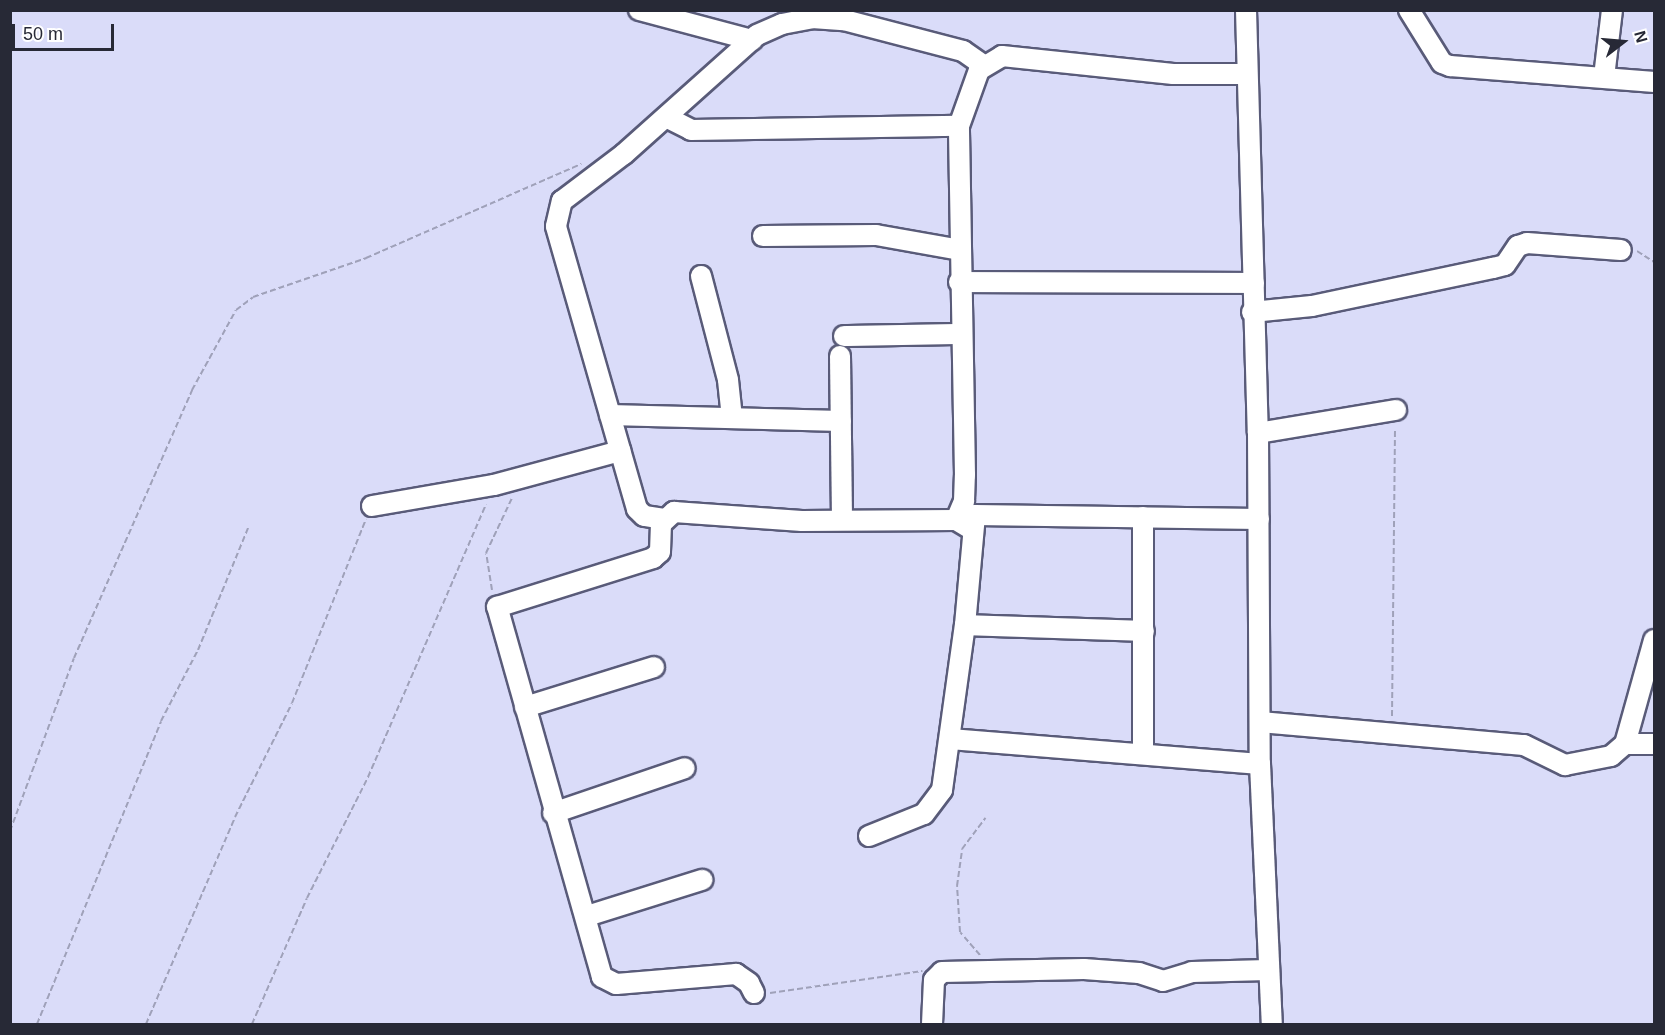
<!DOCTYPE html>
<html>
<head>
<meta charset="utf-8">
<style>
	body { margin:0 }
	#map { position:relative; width:1665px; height:1035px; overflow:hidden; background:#dadcf9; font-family:Arial,sans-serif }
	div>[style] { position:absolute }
	.path>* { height:2px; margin-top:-1px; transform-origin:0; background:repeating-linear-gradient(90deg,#9fa1b9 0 6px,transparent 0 9px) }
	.roads { filter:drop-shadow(2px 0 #595b79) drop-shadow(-2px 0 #595b79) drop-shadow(0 2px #595b79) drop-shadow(0 -2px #595b79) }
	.minor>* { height:20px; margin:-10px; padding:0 10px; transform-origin:10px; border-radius:10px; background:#fff }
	span { translate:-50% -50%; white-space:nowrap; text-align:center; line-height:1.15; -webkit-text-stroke:5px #fff; paint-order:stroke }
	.frame { position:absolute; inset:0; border:12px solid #272936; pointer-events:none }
	.north { position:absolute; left:1593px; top:12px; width:60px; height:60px; -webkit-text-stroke:4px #fff; paint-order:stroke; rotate:74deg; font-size:16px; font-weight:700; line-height:24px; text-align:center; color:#272936 }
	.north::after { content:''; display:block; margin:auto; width:21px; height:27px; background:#272936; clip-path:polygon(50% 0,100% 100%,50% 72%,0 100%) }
	.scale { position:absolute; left:12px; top:24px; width:102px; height:27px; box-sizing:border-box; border:3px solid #272936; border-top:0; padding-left:8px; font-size:18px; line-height:21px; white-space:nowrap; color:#272936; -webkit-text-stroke:4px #fff; paint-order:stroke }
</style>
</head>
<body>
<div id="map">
	<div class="path">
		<i style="left:1637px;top:251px;width:20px;rotate:33deg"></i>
		<i style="left:492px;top:590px;width:37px;rotate:-99deg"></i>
		<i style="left:486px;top:553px;width:61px;rotate:-64.7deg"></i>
		<i style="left:1392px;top:716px;width:288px;rotate:-89.4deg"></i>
		<i style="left:10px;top:831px;width:184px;rotate:-69.7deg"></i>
		<i style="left:74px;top:658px;width:293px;rotate:-66.2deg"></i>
		<i style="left:192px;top:390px;width:91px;rotate:-61.2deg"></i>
		<i style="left:236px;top:310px;width:21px;rotate:-37deg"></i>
		<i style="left:253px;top:297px;width:120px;rotate:-19deg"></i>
		<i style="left:366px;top:258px;width:235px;rotate:-23.6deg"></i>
		<i style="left:980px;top:955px;width:30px;rotate:-131deg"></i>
		<i style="left:960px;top:932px;width:46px;rotate:-93.7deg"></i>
		<i style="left:957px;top:886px;width:37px;rotate:-82deg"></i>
		<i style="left:962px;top:849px;width:39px;rotate:-53deg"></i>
		<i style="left:770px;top:993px;width:154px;rotate:-8.2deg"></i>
		<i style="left:37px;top:1024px;width:327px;rotate:-67.7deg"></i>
		<i style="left:161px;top:721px;width:80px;rotate:-62.5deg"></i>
		<i style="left:198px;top:650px;width:132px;rotate:-67.7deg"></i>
		<i style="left:146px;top:1024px;width:225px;rotate:-66.7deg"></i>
		<i style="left:235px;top:817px;width:127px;rotate:-63.4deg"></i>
		<i style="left:292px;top:703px;width:198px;rotate:-68.1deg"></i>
		<i style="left:252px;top:1024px;width:137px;rotate:-66.4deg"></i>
		<i style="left:307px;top:898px;width:136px;rotate:-63.2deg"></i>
		<i style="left:368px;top:777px;width:297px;rotate:-66.6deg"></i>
	</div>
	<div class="roads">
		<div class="minor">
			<i style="left:639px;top:10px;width:117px;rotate:14.9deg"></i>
			<i style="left:1246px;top:10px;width:423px;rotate:88.4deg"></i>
			<i style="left:1258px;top:433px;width:331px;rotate:89.7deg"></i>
			<i style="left:1260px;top:764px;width:260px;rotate:87.4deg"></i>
			<i style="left:1409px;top:10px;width:62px;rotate:58.1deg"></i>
			<i style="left:1442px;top:63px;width:9px;rotate:21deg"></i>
			<i style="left:1450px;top:66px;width:205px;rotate:4.5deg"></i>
			<i style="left:1604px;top:77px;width:67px;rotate:-83.2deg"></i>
			<i style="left:666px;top:117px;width:28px;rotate:27deg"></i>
			<i style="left:691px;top:130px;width:268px;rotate:-0.9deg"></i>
			<i style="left:763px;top:236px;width:113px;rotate:-0.5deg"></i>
			<i style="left:876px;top:235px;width:85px;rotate:10.1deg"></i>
			<i style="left:701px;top:276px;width:107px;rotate:75.4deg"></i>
			<i style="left:728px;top:380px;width:38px;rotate:84deg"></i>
			<i style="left:959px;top:282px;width:295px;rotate:0.2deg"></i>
			<i style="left:1252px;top:312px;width:60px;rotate:-5.7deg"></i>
			<i style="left:1312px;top:306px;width:185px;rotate:-11.9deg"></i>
			<i style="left:1493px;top:268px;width:12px;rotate:-14deg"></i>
			<i style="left:1505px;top:265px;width:23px;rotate:-56deg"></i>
			<i style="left:1518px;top:246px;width:9px;rotate:-18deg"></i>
			<i style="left:1527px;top:243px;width:94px;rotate:4.3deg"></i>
			<i style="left:844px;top:336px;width:116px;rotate:-1deg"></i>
			<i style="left:840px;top:356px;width:164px;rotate:89.3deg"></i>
			<i style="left:610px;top:415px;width:231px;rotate:1.5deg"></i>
			<i style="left:1258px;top:433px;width:140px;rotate:-9.5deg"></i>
			<i style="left:372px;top:506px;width:124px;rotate:-9.8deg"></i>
			<i style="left:494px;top:485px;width:131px;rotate:-15.1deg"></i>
			<i style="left:975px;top:515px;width:284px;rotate:0.8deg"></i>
			<i style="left:1143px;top:517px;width:235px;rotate:90deg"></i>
			<i style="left:664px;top:519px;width:20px;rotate:-171deg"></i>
			<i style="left:644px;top:516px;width:10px;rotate:-135deg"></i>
			<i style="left:637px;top:509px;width:294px;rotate:-106deg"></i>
			<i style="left:556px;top:226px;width:26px;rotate:-77deg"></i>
			<i style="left:562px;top:201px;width:78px;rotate:-37.2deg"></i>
			<i style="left:624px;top:154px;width:178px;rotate:-41.8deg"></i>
			<i style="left:757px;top:35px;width:27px;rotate:-24deg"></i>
			<i style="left:782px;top:24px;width:31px;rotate:-11deg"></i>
			<i style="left:812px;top:18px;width:32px;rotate:4deg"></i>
			<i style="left:844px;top:20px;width:123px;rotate:14.6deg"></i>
			<i style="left:963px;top:51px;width:24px;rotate:35deg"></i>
			<i style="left:965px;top:625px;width:179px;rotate:1.9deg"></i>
			<i style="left:525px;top:707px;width:135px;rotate:-17.2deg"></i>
			<i style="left:1260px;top:722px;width:265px;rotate:5deg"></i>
			<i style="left:1524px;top:745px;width:46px;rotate:26deg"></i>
			<i style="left:1565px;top:765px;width:47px;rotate:-11.1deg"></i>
			<i style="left:1611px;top:756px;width:18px;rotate:-41deg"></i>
			<i style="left:1625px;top:744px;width:29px"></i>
			<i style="left:950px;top:739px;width:311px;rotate:4.6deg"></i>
			<i style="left:1625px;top:744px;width:108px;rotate:-74.4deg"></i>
			<i style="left:553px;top:813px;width:139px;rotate:-18.8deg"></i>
			<i style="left:869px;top:836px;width:59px;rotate:-21.8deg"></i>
			<i style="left:924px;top:814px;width:30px;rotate:-53deg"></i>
			<i style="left:942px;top:790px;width:167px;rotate:-82.1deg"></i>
			<i style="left:965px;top:625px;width:110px;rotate:-84.8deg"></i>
			<i style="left:975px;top:515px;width:15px;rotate:106deg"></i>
			<i style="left:971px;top:529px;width:17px;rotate:-149deg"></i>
			<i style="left:587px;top:916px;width:121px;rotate:-17.4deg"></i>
			<i style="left:754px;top:993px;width:11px;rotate:-117deg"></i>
			<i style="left:749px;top:983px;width:16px;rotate:-145deg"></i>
			<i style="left:736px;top:974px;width:120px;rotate:175.2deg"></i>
			<i style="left:616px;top:984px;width:16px;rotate:-153deg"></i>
			<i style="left:602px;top:977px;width:385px;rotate:-105.8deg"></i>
			<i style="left:497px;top:607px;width:164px;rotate:-17.4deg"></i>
			<i style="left:653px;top:558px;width:9px;rotate:-41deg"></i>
			<i style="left:660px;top:552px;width:28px;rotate:-88deg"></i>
			<i style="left:661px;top:524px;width:18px;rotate:-43deg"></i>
			<i style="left:674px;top:512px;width:128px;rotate:4deg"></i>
			<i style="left:802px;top:521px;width:154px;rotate:-0.4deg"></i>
			<i style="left:956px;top:520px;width:21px;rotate:-67deg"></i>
			<i style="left:964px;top:501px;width:26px;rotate:-88deg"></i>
			<i style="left:965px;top:475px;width:349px;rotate:-91deg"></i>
			<i style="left:959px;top:126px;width:59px;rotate:-70.3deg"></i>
			<i style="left:979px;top:70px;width:27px;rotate:-31deg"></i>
			<i style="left:1002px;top:56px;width:172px;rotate:6deg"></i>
			<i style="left:1173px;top:74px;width:72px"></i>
			<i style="left:932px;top:1024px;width:44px;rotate:-87.4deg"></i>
			<i style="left:934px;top:980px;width:11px;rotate:-45deg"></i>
			<i style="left:942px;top:972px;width:142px;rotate:-1.2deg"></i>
			<i style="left:1084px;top:969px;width:55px;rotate:4.2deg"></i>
			<i style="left:1139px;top:973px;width:25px;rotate:18deg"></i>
			<i style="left:1163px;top:981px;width:30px;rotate:-17deg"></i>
			<i style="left:1192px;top:972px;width:76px;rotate:-1.5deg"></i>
		</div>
	</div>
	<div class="frame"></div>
	<div class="north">N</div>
	<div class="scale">50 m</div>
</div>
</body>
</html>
